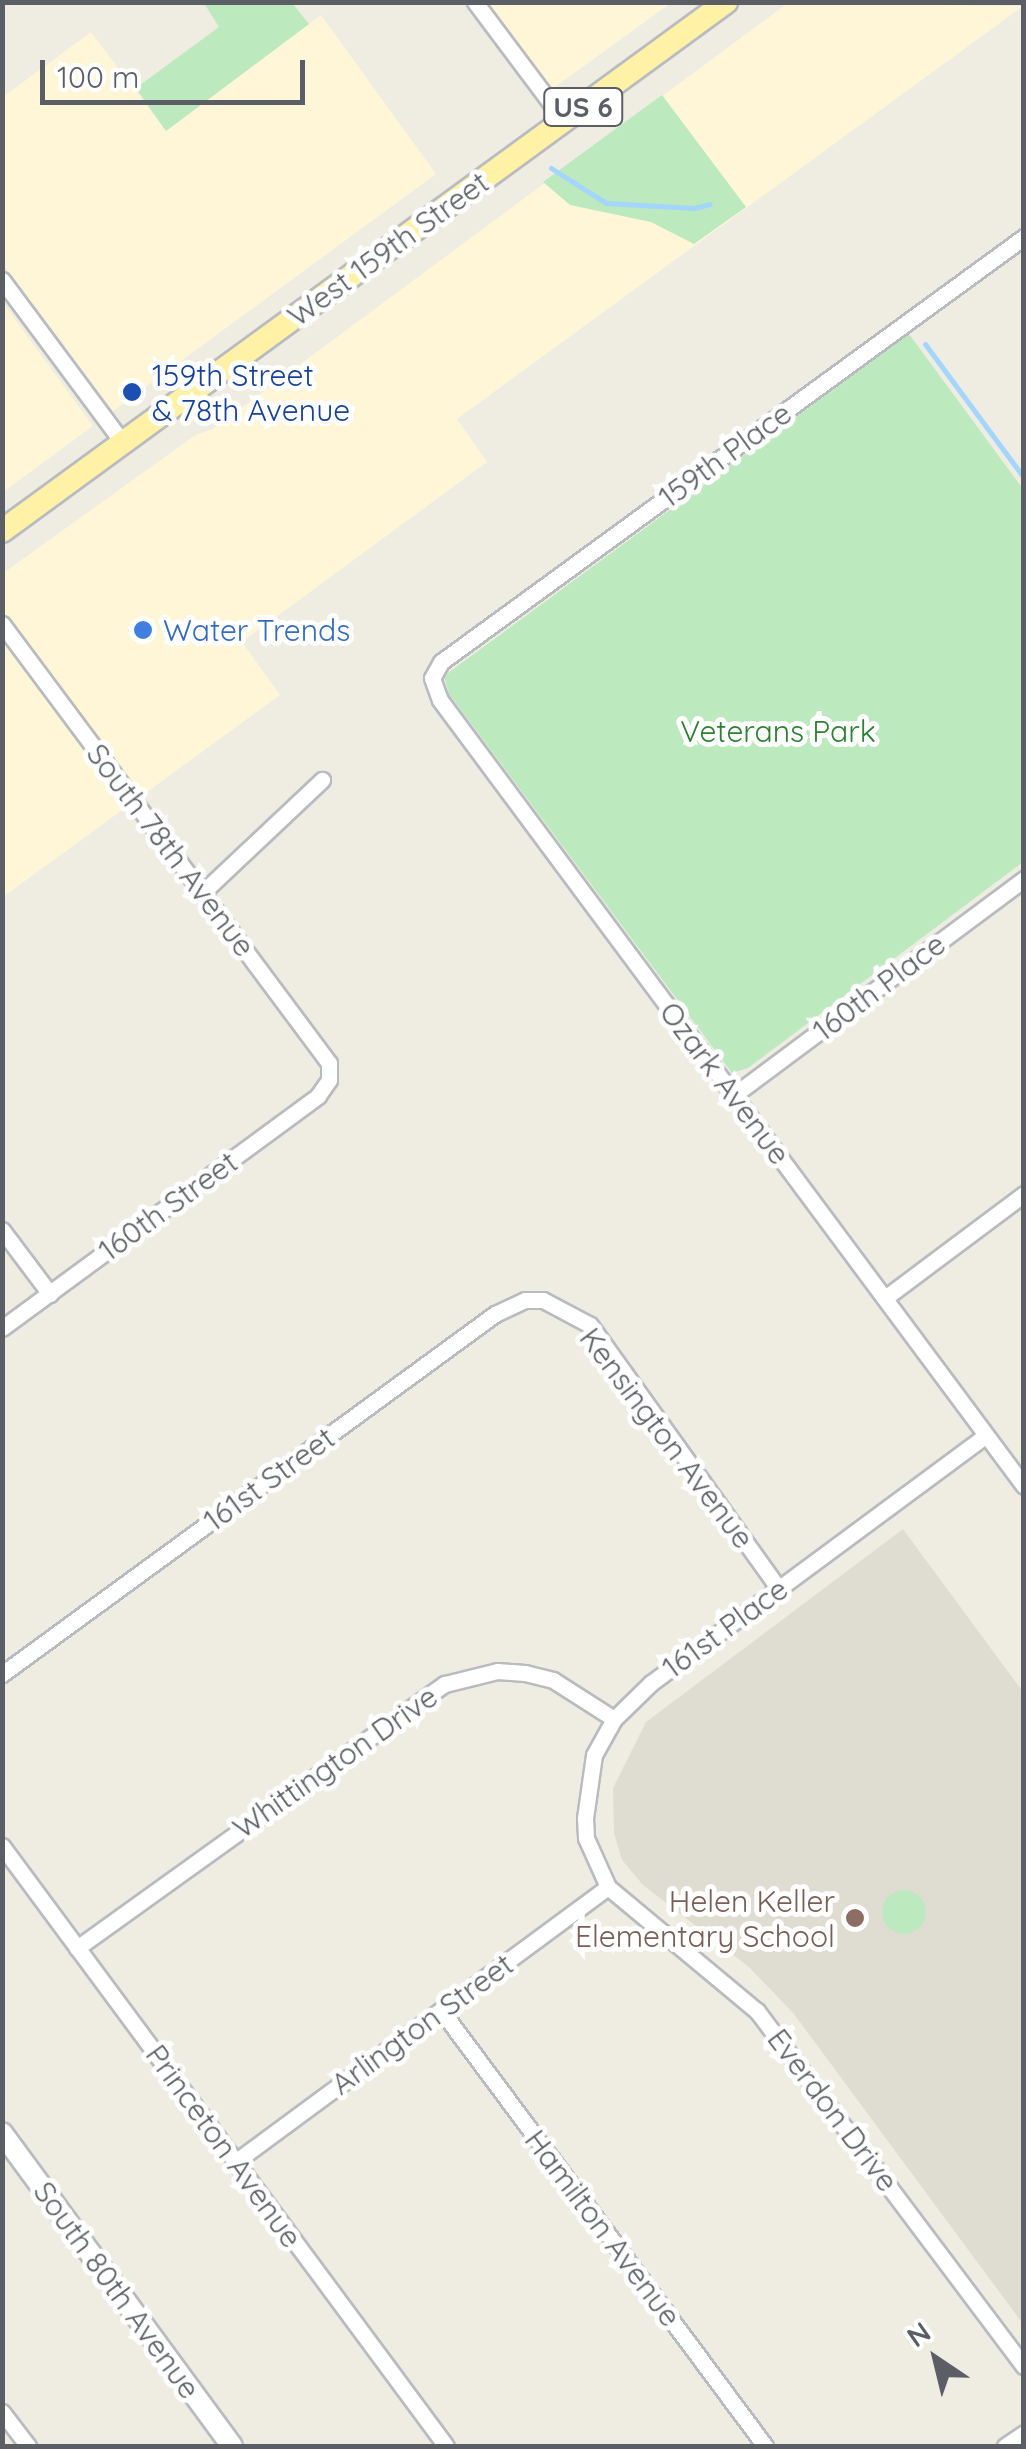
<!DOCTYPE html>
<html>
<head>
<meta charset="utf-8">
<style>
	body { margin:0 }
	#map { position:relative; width:1026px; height:2449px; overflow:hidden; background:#efece2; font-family:Quicksand,sans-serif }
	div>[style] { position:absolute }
	.commercial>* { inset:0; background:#fff6d7 }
	.education>* { inset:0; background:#dfdcd1 }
	.green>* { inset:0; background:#bce9bd }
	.round { border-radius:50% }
	.stream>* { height:5px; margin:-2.5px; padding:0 2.5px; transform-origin:2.5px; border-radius:2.5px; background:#a2d5ff }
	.roads { filter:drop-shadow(2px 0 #b8bbc0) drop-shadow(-2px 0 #b8bbc0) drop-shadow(0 2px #b8bbc0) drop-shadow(0 -2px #b8bbc0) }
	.street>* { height:15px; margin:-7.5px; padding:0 7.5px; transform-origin:7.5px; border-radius:7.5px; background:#fff }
	.secondary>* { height:20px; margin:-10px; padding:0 10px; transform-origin:10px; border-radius:10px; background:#fff }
	.primary>* { height:22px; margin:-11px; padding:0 11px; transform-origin:11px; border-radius:11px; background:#fff2a7 }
	.dots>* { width:28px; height:28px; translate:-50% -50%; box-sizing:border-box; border:5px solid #fff; border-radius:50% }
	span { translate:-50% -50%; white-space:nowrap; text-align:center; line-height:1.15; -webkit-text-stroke:10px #fff; paint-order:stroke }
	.shield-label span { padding:2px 8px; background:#fff; border:2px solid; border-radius:8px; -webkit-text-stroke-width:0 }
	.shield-label { font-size:28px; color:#5b5f65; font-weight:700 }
	.street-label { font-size:30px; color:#5b5f65 }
	.transit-label { font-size:30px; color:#164399 }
	.left { translate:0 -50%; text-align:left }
	.shop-label { font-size:30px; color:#366cbe }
	.park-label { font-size:30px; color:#2c8231 }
	.education-label { font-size:30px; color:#785e54 }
	.right { translate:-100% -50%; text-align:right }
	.frame { position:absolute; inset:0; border:5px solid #5b5f65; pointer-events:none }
	.north { position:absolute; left:886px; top:2309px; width:100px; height:100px; -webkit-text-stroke:8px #fff; paint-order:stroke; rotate:325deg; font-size:28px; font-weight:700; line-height:40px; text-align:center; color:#5b5f65 }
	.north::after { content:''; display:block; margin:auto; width:35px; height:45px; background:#5b5f65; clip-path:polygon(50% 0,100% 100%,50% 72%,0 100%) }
	.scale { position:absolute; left:40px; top:60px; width:265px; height:45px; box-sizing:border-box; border:5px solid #5b5f65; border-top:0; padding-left:12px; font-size:30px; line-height:35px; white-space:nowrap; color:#5b5f65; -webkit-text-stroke:8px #fff; paint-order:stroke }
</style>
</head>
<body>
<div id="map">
	<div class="commercial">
		<i style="clip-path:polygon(484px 3px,671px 3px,552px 89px)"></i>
		<i style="clip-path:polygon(788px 3px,1023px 6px,457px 419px,487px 462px,242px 642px,280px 695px,3px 897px,2px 574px,194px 436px,214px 428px)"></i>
		<i style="clip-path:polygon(321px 15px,436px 174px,113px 411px,3px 264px,3px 97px,91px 32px,166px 131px)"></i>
		<i style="clip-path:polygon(3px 303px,93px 426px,3px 492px,2px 492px)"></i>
	</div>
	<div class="education">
		<i style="clip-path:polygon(903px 1529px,1023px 1692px,1023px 2324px,794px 2014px,749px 1967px,643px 1885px,622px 1860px,614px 1833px,613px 1788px,646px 1722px)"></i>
	</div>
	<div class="green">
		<i style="clip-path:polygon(204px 3px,292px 3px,309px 24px,166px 131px,136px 88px,219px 27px)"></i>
		<i style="clip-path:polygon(662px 95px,746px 207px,694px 244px,651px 222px,570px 205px,543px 182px)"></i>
		<i style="clip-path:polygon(909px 334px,1023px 489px,1023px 862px,748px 1068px,732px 1073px,449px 694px,444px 676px)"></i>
		<i class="round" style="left:882px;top:1890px;width:44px;height:44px"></i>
	</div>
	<div class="stream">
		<i style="left:551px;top:168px;width:65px;rotate:32.5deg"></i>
		<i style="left:606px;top:203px;width:88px;rotate:3.3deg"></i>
		<i style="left:694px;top:208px;width:16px;rotate:-14deg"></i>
		<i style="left:925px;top:344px;width:167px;rotate:53.5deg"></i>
	</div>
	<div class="roads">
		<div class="street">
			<i style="left:475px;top:2px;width:149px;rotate:53.2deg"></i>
			<i style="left:1024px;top:237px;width:721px;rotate:143.91deg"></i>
			<i style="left:441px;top:662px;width:18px;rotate:119deg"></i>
			<i style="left:432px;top:678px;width:23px;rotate:70deg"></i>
			<i style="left:440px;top:700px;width:979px;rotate:53.39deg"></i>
			<i style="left:2px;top:280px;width:203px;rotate:53.4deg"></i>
			<i style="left:2px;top:624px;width:547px;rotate:53.32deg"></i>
			<i style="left:329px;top:1063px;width:17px;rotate:90deg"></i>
			<i style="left:329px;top:1080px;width:19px;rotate:125deg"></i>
			<i style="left:318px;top:1096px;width:392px;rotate:143.7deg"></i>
			<i style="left:202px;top:893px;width:165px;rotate:-43.3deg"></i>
			<i style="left:734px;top:1095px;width:362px;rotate:-36.7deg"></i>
			<i style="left:2px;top:1230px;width:80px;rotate:53.1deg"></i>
			<i style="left:885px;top:1298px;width:174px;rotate:-36.8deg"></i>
			<i style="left:985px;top:1436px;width:415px;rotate:143.5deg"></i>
			<i style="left:651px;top:1683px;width:52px;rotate:135.8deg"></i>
			<i style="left:614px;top:1719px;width:41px;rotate:119.1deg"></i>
			<i style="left:594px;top:1755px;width:64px;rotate:98.1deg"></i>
			<i style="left:585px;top:1818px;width:20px;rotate:87deg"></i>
			<i style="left:586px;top:1838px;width:54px;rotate:65.8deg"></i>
			<i style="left:608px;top:1887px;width:194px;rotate:39.8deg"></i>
			<i style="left:757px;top:2011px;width:444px;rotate:53.1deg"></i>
			<i style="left:2px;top:1674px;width:610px;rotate:-36.14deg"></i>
			<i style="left:495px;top:1314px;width:33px;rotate:-25deg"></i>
			<i style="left:525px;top:1300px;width:18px"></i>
			<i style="left:543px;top:1300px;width:53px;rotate:28deg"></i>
			<i style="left:590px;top:1325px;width:325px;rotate:54.4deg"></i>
			<i style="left:2px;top:1846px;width:746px;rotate:53.5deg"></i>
			<i style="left:77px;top:1948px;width:453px;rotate:-35.7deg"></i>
			<i style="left:445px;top:1684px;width:54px;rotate:-14deg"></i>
			<i style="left:497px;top:1671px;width:28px;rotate:4deg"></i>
			<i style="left:525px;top:1673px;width:29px;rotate:14deg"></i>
			<i style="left:553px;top:1680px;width:72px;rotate:32.6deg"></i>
			<i style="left:441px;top:2010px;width:543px;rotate:53.38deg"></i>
			<i style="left:235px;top:2162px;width:463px;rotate:-36.4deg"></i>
			<i style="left:2px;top:2412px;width:43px;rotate:52.6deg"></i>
			<i style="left:1005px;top:2446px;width:23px;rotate:-34deg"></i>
		</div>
		<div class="secondary">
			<i style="left:2px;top:2133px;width:388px;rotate:53.7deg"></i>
		</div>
		<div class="primary">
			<i style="left:2px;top:531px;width:897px;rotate:-36.15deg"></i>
		</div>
	</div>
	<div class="dots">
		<i style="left:132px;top:392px;background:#1a4fb4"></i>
		<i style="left:143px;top:630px;background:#3f7fe0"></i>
		<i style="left:855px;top:1918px;background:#8d6e63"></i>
	</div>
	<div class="shield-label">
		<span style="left:583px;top:107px">US 6</span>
	</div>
	<div class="street-label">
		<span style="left:388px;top:249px;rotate:-36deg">West 159th Street</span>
		<span style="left:725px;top:455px;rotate:-36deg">159th Place</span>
		<span style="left:171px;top:850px;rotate:53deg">South 78th Avenue</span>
		<span style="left:879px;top:987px;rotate:-37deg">160th Place</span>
		<span style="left:725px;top:1083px;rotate:53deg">Ozark Avenue</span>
		<span style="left:168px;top:1206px;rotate:-36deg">160th Street</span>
		<span style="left:667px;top:1438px;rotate:53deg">Kensington Avenue</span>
		<span style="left:269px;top:1479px;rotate:-36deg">161st Street</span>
		<span style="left:725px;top:1628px;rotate:-36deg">161st Place</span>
		<span style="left:335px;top:1762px;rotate:-35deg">Whittington Drive</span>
		<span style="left:422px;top:2024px;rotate:-36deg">Arlington Street</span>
		<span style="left:833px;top:2110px;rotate:53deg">Everdon Drive</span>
		<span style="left:224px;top:2146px;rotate:54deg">Princeton Avenue</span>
		<span style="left:603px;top:2228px;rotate:53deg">Hamilton Avenue</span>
		<span style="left:117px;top:2290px;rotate:54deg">South 80th Avenue</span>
	</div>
	<div class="transit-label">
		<span class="left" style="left:152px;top:392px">159th Street<br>&amp; 78th Avenue</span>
	</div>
	<div class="shop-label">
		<span class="left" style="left:163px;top:630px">Water Trends</span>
	</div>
	<div class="park-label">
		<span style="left:778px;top:731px">Veterans Park</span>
	</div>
	<div class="education-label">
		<span class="right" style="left:835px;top:1918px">Helen Keller<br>Elementary School</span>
	</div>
	<div class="frame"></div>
	<div class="north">N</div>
	<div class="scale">100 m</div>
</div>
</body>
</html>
